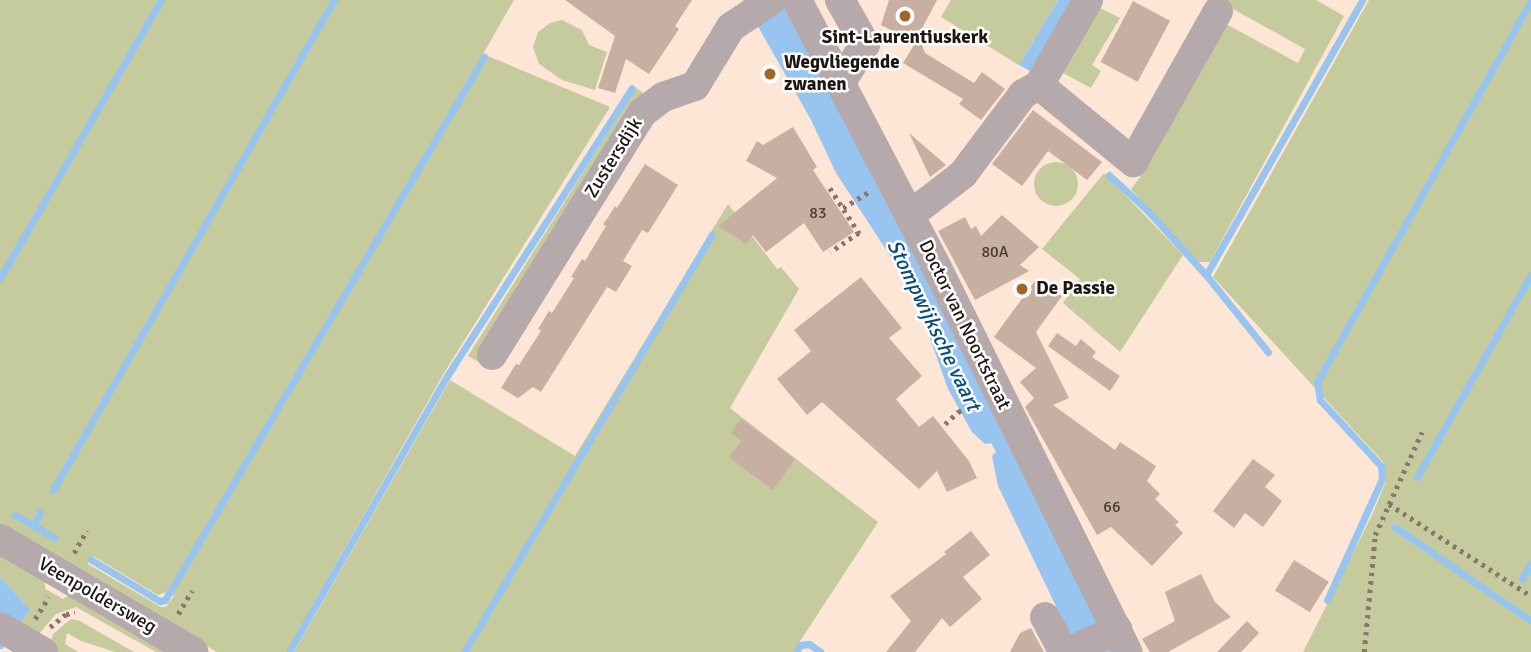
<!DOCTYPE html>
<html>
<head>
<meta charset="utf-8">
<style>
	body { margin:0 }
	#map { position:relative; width:1531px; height:652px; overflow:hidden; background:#fee6d7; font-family:Signika,sans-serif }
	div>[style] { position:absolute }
	.green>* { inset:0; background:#c5cb9c }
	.round { border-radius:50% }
	.water>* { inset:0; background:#98c4f0 }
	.stream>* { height:7px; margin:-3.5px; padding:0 3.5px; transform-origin:3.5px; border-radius:3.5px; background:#98c4f0 }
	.building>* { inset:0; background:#c7b0a2; transform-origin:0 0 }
	.path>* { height:4.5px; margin-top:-2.25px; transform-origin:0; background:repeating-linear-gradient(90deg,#87776d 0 3.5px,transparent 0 8.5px) }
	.minor>* { height:30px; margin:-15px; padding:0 15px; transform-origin:15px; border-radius:15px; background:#b5a9ab }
	.dots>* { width:19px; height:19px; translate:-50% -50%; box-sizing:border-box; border:4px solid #fff; border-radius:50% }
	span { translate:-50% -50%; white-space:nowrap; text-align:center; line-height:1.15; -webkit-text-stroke:5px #fff; paint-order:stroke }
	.number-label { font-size:16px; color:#483c35 }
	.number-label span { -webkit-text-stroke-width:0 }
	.poi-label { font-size:19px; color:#1e1611; font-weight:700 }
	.left { translate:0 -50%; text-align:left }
	.street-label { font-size:19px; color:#1e1611 }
	.water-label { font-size:21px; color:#044b80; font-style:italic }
</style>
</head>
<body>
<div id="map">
	<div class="green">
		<i style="clip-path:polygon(evenodd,0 0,514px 0,483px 54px,610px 107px,444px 373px,288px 649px,294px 652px,450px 380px,575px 456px,728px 204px,777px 269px,781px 267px,799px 289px,730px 408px,878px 522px,793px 652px,217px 652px,0 525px,0 0,95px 557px,158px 595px,167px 592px,174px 596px,166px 607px,161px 607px,88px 564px,88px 558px,95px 557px)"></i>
		<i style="clip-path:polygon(951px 0,1058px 0,1019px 65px,941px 17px)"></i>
		<i style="clip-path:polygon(1217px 0,1316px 0,1344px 16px,1210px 262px,1198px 262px,1131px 189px,1146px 169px,1226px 24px,1298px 63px,1305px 49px)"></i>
		<i style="clip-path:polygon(1369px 0,1531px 0,1531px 652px,1303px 652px,1373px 513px,1386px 481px,1384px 463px,1213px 277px)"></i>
		<i style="clip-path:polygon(1096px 6px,1120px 18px,1092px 65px,1101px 71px,1091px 88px,1063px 73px)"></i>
		<i style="clip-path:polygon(562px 20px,582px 30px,589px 45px,607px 52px,595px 90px,562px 80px,539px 64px,533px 47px,538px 32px,550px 23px)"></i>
		<i style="clip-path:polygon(636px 88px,645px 94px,492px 370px,468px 356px)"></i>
		<i class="round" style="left:1034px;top:162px;width:44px;height:44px"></i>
		<i style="clip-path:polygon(1104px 173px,1183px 255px,1120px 352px,1063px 303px,1080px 279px,1042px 249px)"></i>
		<i style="clip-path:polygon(0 554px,45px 580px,45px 589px,51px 592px,63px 599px,69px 595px,168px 652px,156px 652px,76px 607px,56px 614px,33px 641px,20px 624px,30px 609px,0 577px)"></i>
		<i style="clip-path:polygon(71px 619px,78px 620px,134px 652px,115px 652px,81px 641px,67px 633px,65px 644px,78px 652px,53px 652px,50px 645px,53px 634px)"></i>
	</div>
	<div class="water">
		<i style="clip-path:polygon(743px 0,782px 0,921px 264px,1112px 652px,1078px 652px,998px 486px,992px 456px,996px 452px,991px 443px,985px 444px,972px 432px,948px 389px,913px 291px,836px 173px,811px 120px)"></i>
		<i style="clip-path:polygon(1058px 0,1071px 0,1053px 38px,1030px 71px,1019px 65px)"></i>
		<i style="clip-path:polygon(0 577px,30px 609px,20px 624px,0 612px)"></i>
	</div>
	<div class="stream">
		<i style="left:1109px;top:175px;width:50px;rotate:42.6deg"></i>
		<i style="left:1146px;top:209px;width:89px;rotate:47.7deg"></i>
		<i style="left:0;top:278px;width:321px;rotate:-59.9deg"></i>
		<i style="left:1268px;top:352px;width:99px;rotate:-128.8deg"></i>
		<i style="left:1206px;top:275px;width:316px;rotate:-60.4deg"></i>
		<i style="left:1417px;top:477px;width:232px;rotate:-60.6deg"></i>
		<i style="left:53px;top:490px;width:565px;rotate:-60.17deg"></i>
		<i style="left:15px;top:515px;width:46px;rotate:29.9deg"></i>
		<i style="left:33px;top:526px;width:16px;rotate:-63deg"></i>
		<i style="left:1395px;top:527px;width:165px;rotate:34.7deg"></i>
		<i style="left:90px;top:559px;width:82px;rotate:31deg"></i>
		<i style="left:160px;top:601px;width:5px;rotate:-11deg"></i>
		<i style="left:165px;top:600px;width:630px;rotate:-59.57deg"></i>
		<i style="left:1522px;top:579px;width:18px;rotate:-61deg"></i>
		<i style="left:1327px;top:600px;width:133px;rotate:-65.6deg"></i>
		<i style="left:1382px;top:479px;width:13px;rotate:-94deg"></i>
		<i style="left:1381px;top:466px;width:90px;rotate:-132.7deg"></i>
		<i style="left:1320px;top:400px;width:18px;rotate:-99deg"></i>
		<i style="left:1317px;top:382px;width:438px;rotate:-60.7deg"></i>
		<i style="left:0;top:644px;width:1px;rotate:45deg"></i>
		<i style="left:290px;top:650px;width:316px;rotate:-60.2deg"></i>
		<i style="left:447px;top:376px;width:342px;rotate:-57.3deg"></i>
		<i style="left:464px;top:652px;width:486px;rotate:-59.3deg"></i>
		<i style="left:796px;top:652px;width:8px;rotate:-60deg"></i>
		<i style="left:800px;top:645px;width:9px;rotate:-6deg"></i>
		<i style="left:809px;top:644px;width:14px;rotate:34deg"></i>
	</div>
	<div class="building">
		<i style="clip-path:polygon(565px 0,692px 0,675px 26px,679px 29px,649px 74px,626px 59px,615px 93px,598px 88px,615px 36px)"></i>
		<i style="clip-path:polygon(889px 0,937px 0,915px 42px,881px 25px)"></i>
		<i style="left:1133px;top:1px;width:42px;height:69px;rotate:28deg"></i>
		<i style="clip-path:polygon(919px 37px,925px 53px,974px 83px,982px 72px,1005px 89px,981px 120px,959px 104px,963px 99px,903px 63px)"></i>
		<i style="clip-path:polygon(1033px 110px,1102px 162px,1087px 180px,1048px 151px,1022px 186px,992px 164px)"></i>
		<i style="clip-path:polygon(793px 127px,817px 167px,813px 170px,854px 232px,823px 252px,804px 223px,766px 252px,753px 235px,747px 244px,718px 226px,777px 178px,746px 161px,757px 141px,763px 145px)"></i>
		<i style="clip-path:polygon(909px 133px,946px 165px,930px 177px)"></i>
		<i style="clip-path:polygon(645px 164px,678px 185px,648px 233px,642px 230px,623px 261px,632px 266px,616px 292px,607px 287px,541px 392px,533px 387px,518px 398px,501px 388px,516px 364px,519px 365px,541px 331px,538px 329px,549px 311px,552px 313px,574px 278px,571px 277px,582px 259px,585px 261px,606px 226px,603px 224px,609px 216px,615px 206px,617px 208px)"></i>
		<i style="clip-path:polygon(1002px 215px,1039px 247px,1020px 265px,1029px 271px,975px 300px,938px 231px,965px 217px,971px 229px,976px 226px,981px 236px)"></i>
		<i style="clip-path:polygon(861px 277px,902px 328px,889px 338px,922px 376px,896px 399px,919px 427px,933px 416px,969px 461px,977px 478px,947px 492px,937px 471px,919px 489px,822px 402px,807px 415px,777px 379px,811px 351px,794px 330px)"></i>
		<i style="clip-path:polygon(1037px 278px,1062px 296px,1036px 332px,1069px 398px,1053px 405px,1115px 450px,1120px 442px,1156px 466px,1147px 481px,1160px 494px,1155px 499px,1179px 522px,1175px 525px,1183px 533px,1152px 566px,1111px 527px,1097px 535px,1025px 407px,1034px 398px,1020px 382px,1036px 368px,994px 337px)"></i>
		<i style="clip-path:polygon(1057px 333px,1076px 346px,1081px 339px,1096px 352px,1092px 357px,1120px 376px,1110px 391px,1048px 346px)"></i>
		<i style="clip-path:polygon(741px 419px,795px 459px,773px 490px,729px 457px,741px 441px,731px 433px)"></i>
		<i style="clip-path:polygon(1253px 459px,1275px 475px,1265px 487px,1282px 501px,1263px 527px,1245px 513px,1234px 528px,1213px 511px)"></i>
		<i style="clip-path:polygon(971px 531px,990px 555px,963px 577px,982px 599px,950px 627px,942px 618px,915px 652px,886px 652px,911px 621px,890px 596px,946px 554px,944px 552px)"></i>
		<i style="left:1294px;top:560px;width:41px;height:36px;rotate:32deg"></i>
		<i style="clip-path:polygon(1201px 574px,1215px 602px,1231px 617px,1168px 652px,1150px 652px,1142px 639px,1175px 621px,1165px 592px)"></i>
		<i style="clip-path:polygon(1247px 621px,1259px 633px,1241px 652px,1217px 652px)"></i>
		<i style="clip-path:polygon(1031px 628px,1044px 652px,1010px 652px,1020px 633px)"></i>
	</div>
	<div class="path">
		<i style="left:830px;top:188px;width:54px;rotate:57.2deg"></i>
		<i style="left:859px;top:233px;width:34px;rotate:146deg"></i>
		<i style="left:843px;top:208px;width:31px;rotate:-32deg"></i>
		<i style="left:945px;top:424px;width:18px;rotate:-43deg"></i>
		<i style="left:958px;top:412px;width:20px;rotate:-27deg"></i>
		<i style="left:1389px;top:504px;width:169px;rotate:32.9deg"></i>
		<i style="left:74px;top:553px;width:26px;rotate:-61deg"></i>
		<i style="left:178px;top:614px;width:27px;rotate:-59deg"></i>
		<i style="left:35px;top:619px;width:26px;rotate:-58deg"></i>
		<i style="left:50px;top:627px;width:21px;rotate:-39deg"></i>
		<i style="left:66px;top:614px;width:9px;rotate:-6deg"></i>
		<i style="left:1364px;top:652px;width:118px;rotate:-84.6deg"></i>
		<i style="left:1375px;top:535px;width:113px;rotate:-65.5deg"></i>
	</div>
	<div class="minor">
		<i style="left:797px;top:0;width:300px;rotate:62.4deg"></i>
		<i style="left:936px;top:266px;width:431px;rotate:63.6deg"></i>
		<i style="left:840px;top:0;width:51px;rotate:60.4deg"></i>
		<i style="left:865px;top:44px;width:45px;rotate:122.3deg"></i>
		<i style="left:1039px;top:85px;width:122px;rotate:39.3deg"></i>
		<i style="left:1133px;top:162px;width:173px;rotate:-60.6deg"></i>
		<i style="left:910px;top:215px;width:67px;rotate:-37.7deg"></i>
		<i style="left:963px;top:174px;width:100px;rotate:-53.1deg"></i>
		<i style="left:1023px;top:94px;width:18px;rotate:-29deg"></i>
		<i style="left:1039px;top:85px;width:98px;rotate:-60deg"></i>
		<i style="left:492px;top:355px;width:285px;rotate:-58.2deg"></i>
		<i style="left:642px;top:113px;width:26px;rotate:-37deg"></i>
		<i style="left:663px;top:97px;width:34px;rotate:-19deg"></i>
		<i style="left:695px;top:86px;width:69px;rotate:-58.6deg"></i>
		<i style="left:731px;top:27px;width:49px;rotate:-33.4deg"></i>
		<i style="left:0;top:539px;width:224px;rotate:30.3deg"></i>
		<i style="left:1045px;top:617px;width:36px;rotate:62deg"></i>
		<i style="left:1062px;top:649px;width:11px;rotate:5deg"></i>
		<i style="left:1073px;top:650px;width:49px;rotate:-25.5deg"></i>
		<i style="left:0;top:627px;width:50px;rotate:30.2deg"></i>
	</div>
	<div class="dots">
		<i style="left:905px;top:16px;background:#a3642b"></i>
		<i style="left:770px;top:74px;background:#a3642b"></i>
		<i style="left:1022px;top:289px;background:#a3642b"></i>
	</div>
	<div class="number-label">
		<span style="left:818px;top:213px">83</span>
		<span style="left:995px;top:252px">80A</span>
		<span style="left:1112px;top:507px">66</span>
	</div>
	<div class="poi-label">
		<span style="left:905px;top:38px">Sint-Laurentiuskerk</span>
		<span class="left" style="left:784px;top:74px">Wegvliegende<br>zwanen</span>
		<span class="left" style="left:1036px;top:289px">De Passie</span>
	</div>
	<div class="street-label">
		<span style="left:614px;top:158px;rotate:-58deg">Zustersdijk</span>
		<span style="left:964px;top:325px;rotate:64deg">Doctor van Noortstraat</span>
		<span style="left:97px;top:596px;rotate:30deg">Veenpoldersweg</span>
	</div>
	<div class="water-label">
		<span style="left:934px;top:325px;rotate:64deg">Stompwijksche vaart</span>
	</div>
</div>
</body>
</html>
